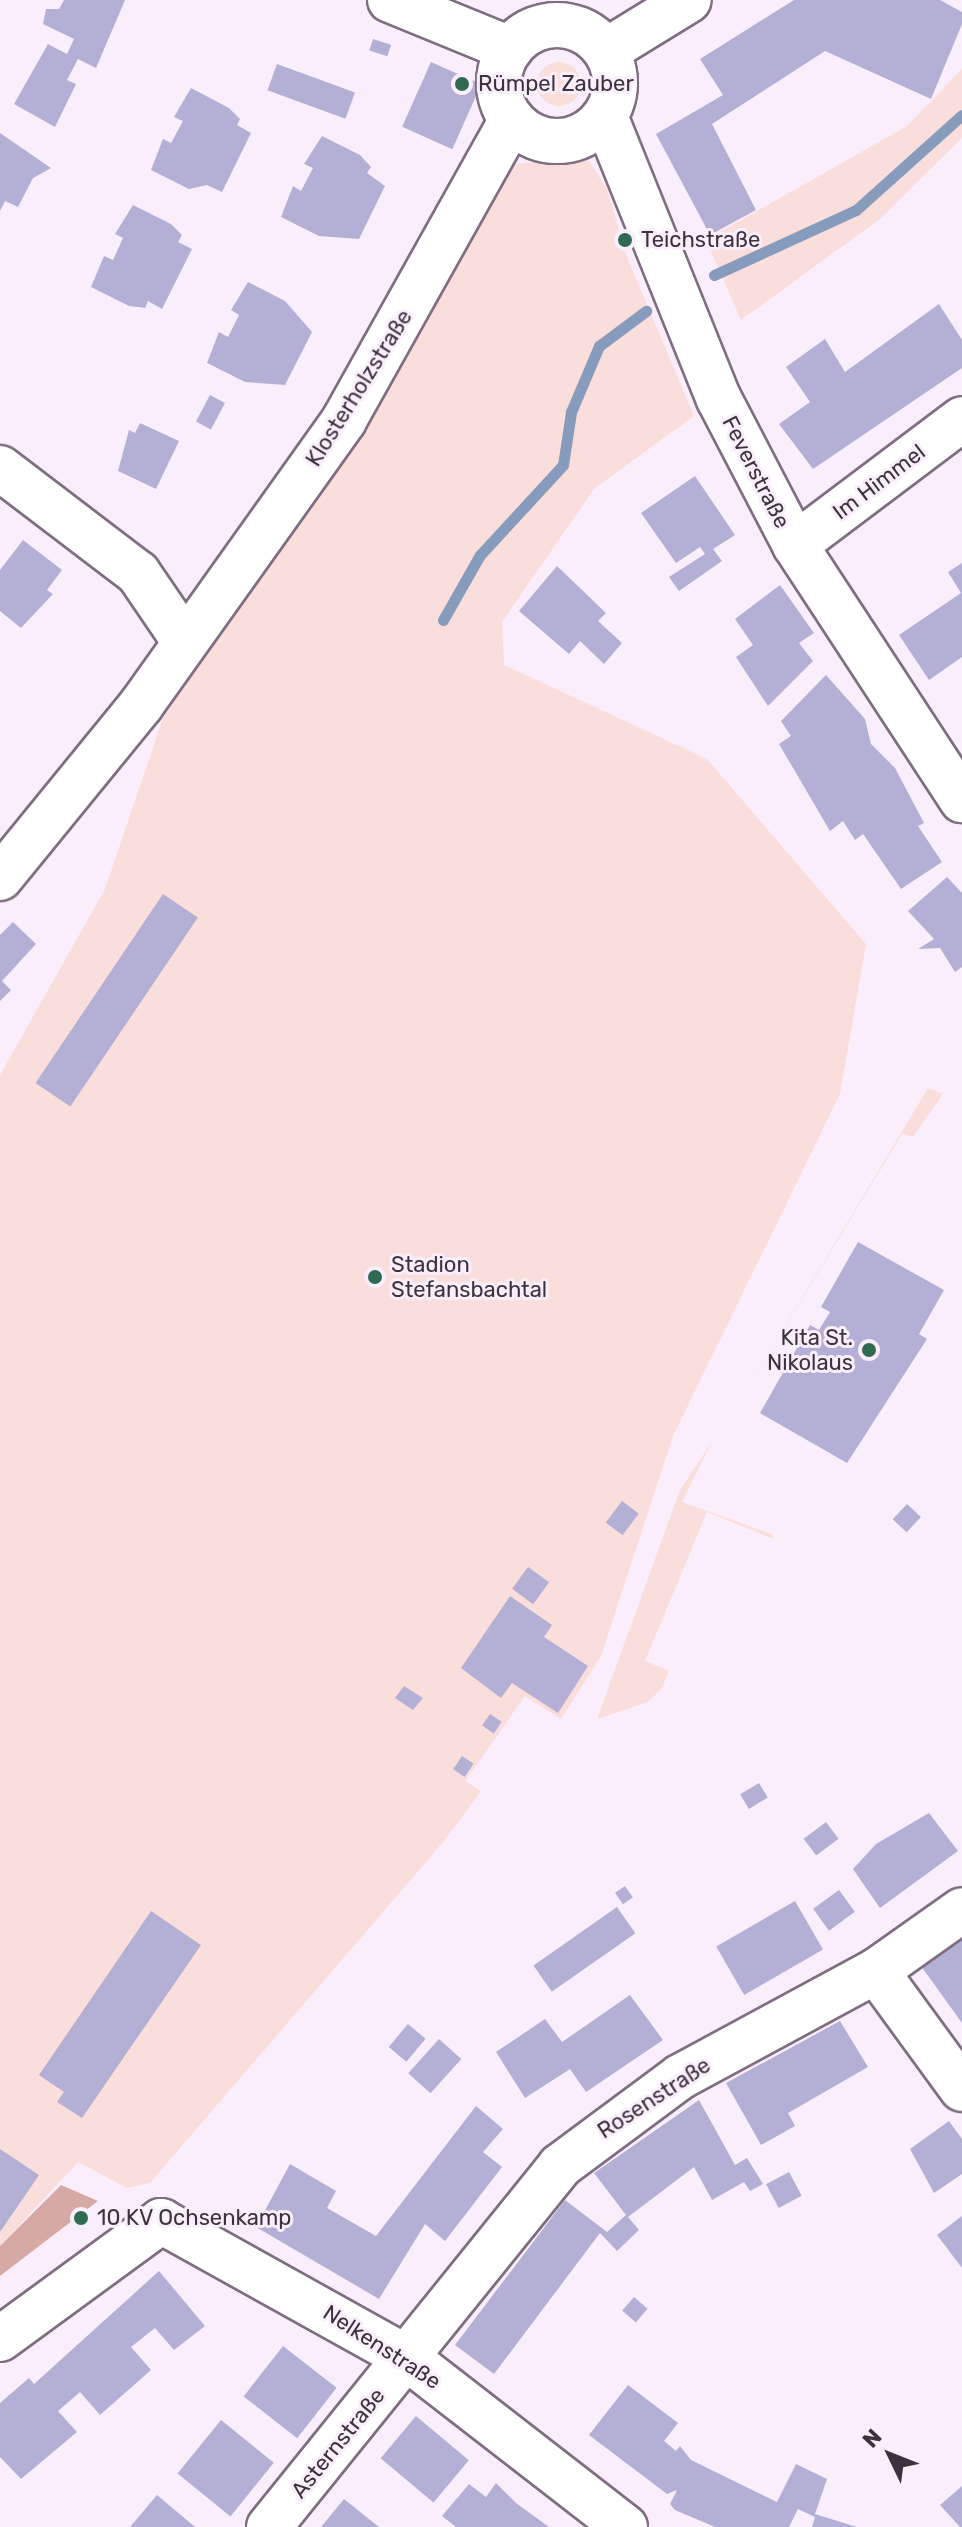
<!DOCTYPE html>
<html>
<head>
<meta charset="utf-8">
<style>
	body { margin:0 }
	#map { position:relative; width:962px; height:2527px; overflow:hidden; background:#fbeefc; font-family:Rubik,sans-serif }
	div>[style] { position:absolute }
	.green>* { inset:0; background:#f9dedb }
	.round { border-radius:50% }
	.forest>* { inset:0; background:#d7a9a4 }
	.stream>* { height:11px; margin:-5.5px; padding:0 5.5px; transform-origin:5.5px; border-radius:5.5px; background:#879cbd }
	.building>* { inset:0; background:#b4afd5; transform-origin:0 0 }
	.roads { filter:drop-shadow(2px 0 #7f6d81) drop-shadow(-2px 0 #7f6d81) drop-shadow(0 2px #7f6d81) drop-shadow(0 -2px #7f6d81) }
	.minor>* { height:44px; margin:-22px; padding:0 22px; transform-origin:22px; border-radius:22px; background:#fff }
	.minor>.ring { margin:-22px; padding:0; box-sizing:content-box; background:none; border:44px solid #fff; border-radius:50% }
	.dots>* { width:22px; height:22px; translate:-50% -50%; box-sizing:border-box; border:4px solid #fbeefc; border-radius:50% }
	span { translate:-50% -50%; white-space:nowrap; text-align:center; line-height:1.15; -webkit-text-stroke:6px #fbeefc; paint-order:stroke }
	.poi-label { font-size:22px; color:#3a333b }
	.left { translate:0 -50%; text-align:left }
	.right { translate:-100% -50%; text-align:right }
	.street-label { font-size:22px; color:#3a333b }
	.north { position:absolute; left:850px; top:2415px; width:80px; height:80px; -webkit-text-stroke:6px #fbeefc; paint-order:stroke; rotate:313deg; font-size:22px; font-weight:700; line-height:32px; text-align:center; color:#3a333b }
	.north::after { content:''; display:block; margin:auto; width:28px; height:36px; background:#3a333b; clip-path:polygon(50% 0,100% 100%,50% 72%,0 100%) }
</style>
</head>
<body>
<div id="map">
	<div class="green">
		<i class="round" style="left:537px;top:62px;width:44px;height:44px"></i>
		<i style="clip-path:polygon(962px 69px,962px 138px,880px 219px,741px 320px,706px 240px,907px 126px)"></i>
		<i style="clip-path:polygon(586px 157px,607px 189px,627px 257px,694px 416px,594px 489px,502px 622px,504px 665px,707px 759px,866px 944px,840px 1094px,673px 1436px,601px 1656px,561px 1719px,525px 1696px,465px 1781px,481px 1791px,444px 1841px,150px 2183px,127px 2188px,78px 2162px,0 2246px,0 1075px,105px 889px,163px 718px,403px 362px,503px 165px)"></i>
		<i style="clip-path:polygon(928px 1088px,943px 1094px,913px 1137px,902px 1134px,717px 1440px)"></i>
		<i style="clip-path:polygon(713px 1440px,682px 1502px,772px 1534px,774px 1539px,707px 1512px,645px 1661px,669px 1671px,662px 1688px,648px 1702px,597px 1719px,680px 1490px)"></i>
	</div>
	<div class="forest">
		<i style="clip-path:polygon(61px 2185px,98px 2201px,0 2276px,0 2246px)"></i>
	</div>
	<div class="stream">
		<i style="left:714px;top:275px;width:156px;rotate:-24.6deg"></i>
		<i style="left:856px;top:210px;width:142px;rotate:-41.9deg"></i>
		<i style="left:443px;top:620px;width:75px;rotate:-60.4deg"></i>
		<i style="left:480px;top:555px;width:122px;rotate:-47.3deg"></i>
		<i style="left:563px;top:465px;width:54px;rotate:-81.4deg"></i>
		<i style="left:571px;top:412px;width:72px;rotate:-67deg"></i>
		<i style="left:599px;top:346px;width:59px;rotate:-36.7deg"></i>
	</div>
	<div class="building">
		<i style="clip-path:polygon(64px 0,125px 0,96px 68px,78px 59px,67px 80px,76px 84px,55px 127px,14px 104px,48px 44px,67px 54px,74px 39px,43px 24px,46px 9px,59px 9px)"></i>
		<i style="clip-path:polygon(794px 0,940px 0,962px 12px,962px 24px,931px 99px,825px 51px,712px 124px,756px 210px,710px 235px,656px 134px,723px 95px,700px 59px)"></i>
		<i style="left:373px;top:39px;width:19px;height:12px;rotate:18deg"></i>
		<i style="left:431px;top:62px;width:55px;height:71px;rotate:24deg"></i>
		<i style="left:277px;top:64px;width:83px;height:28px;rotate:20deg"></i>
		<i style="clip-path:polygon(191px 88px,229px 108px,240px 119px,237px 125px,251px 133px,222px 192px,207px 185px,189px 189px,151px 170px,163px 139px,171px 143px,183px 121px,174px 117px)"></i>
		<i style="clip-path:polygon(0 133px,51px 168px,33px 178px,18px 207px,5px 201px,0 211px)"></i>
		<i style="clip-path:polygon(322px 136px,360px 155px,371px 167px,367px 173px,385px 186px,359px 239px,319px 236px,281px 217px,293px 186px,301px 191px,313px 168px,304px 164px)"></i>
		<i style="clip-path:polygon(133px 205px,171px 224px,182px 235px,178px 242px,192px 249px,162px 309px,148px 301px,145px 308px,129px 306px,91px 287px,104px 256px,113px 260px,123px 238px,115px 234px)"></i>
		<i style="clip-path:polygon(248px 282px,285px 301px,312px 332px,285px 385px,245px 382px,207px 363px,219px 332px,228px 337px,239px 315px,231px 310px)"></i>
		<i style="clip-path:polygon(939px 304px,962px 340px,962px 368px,813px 469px,779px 424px,810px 402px,786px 367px,825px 339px,845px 372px)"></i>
		<i style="left:210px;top:395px;width:17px;height:30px;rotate:28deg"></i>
		<i style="clip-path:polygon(140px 423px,179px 441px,156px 489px,118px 471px,129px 430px,135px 433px)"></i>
		<i style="clip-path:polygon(695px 476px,735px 535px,713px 549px,722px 561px,679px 591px,669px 577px,705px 554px,700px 547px,676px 563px,641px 513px)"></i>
		<i style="clip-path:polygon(23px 540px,62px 570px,47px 590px,53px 594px,21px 628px,0 611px,0 570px)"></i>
		<i style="clip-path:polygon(962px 563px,962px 657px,929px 680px,899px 635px,961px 593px,948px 572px)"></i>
		<i style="clip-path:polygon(557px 566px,606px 613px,598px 621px,622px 643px,604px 664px,580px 641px,569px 654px,519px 611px)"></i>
		<i style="clip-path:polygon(780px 585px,814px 633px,799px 643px,813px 661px,768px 706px,736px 657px,753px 645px,735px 619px)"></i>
		<i style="clip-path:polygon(826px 675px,865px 719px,871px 744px,895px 768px,924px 823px,918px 826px,942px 862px,901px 889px,863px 834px,855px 840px,843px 821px,830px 831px,779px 744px,791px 736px,781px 721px)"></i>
		<i style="clip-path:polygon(947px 877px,962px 893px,962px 967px,955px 972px,940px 948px,918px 949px,934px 939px,908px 911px)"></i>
		<i style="left:163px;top:894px;width:42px;height:228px;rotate:34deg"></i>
		<i style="clip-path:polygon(13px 922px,36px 944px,2px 981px,11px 990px,0 1001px,0 935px)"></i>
		<i style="clip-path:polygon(858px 1242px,944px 1290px,919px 1334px,927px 1339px,847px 1463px,760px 1413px,810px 1325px,819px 1330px,830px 1312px,821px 1307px)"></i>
		<i style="left:622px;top:1501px;width:21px;height:27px;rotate:37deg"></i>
		<i style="left:907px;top:1504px;width:19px;height:21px;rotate:43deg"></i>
		<i style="left:528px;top:1567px;width:26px;height:27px;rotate:36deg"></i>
		<i style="clip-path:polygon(510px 1596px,552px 1625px,544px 1637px,588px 1666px,558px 1713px,512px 1683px,501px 1698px,461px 1668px)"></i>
		<i style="clip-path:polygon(404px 1686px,423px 1698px,413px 1710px,395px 1698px)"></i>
		<i style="left:490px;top:1714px;width:14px;height:14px;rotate:34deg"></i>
		<i style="left:462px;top:1756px;width:14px;height:16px;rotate:34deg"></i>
		<i style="left:759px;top:1783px;width:17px;height:22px;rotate:59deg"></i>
		<i style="clip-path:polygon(929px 1813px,958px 1851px,880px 1908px,853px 1869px,876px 1844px)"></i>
		<i style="left:826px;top:1822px;width:21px;height:28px;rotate:53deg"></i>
		<i style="left:625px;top:1886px;width:14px;height:12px;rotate:56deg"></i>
		<i style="left:839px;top:1890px;width:27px;height:32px;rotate:54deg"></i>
		<i style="left:795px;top:1901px;width:56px;height:91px;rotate:60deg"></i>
		<i style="left:617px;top:1907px;width:32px;height:102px;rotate:55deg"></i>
		<i style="clip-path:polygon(151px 1911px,201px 1945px,82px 2118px,57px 2102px,64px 2092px,39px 2075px)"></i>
		<i style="clip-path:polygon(962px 1937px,962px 2023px,921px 1966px)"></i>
		<i style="clip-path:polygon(630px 1995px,663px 2040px,586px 2092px,570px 2069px,525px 2098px,496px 2052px,545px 2019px,562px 2042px)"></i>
		<i style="clip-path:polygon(840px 2021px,868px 2067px,788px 2113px,795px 2126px,761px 2145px,726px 2083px)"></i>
		<i style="left:408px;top:2024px;width:23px;height:30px;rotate:40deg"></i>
		<i style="left:439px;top:2039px;width:30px;height:46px;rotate:42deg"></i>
		<i style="clip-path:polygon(699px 2100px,735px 2165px,747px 2158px,763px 2184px,750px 2191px,744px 2182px,712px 2200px,694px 2167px,628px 2217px,639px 2230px,617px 2251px,600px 2233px,494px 2374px,455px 2345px,565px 2200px,607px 2232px,626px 2215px,594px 2173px)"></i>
		<i style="clip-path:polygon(476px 2106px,503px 2129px,483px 2152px,502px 2167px,445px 2241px,425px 2224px,379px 2299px,256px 2227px,290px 2164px,336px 2191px,327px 2208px,376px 2236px)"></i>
		<i style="clip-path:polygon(949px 2121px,962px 2139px,962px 2174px,934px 2193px,910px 2149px)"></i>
		<i style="clip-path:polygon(0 2149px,39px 2175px,0 2232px)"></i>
		<i style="left:789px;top:2172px;width:27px;height:26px;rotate:62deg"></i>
		<i style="clip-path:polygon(962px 2216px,962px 2268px,937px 2235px)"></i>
		<i style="clip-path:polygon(159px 2271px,205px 2326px,174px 2350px,155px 2328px,131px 2347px,151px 2370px,100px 2415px,80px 2392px,58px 2411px,77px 2432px,21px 2479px,0 2457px,0 2403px,29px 2378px,34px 2384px)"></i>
		<i style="left:634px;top:2297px;width:18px;height:18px;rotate:41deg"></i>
		<i style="left:283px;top:2346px;width:68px;height:64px;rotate:38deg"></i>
		<i style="clip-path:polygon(628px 2385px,678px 2423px,664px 2441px,676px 2451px,680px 2446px,691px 2460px,777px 2502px,796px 2464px,827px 2479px,815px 2514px,857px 2527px,812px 2527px,815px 2517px,798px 2509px,789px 2527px,715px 2527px,675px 2510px,670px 2504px,677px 2490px,667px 2494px,589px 2435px)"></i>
		<i style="left:416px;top:2416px;width:69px;height:55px;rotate:40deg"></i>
		<i style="left:221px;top:2420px;width:68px;height:69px;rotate:39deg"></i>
		<i style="clip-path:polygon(496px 2483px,516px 2503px,549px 2527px,456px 2527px,442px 2516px,469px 2484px,486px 2497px)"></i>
		<i style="clip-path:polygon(962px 2486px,962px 2527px,960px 2527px,940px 2505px)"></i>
		<i style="clip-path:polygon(157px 2495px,195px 2527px,130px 2527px)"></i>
		<i style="clip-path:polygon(344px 2499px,379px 2527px,321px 2527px)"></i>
	</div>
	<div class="roads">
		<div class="minor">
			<i style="left:390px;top:0;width:130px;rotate:22.2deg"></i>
			<i class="ring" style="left:499px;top:25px;width:72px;height:72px"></i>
			<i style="left:606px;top:51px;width:97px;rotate:-31.6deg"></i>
			<i style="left:605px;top:116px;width:305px;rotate:68.1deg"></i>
			<i style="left:719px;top:399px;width:165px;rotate:62.5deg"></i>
			<i style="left:795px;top:545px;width:305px;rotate:56.8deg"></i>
			<i style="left:0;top:468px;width:173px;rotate:37.3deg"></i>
			<i style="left:138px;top:573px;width:83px;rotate:55.7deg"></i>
			<i style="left:795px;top:545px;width:209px;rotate:-37deg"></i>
			<i style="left:0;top:878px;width:223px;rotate:-50.8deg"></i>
			<i style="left:141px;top:705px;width:350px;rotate:-54.5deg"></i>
			<i style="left:344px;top:420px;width:344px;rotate:-60.8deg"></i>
			<i style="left:876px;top:1971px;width:146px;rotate:53.9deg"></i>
			<i style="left:0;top:2339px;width:200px;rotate:-36.2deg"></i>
			<i style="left:161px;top:2221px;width:282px;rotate:29.1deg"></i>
			<i style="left:407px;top:2358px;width:276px;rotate:37.8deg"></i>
			<i style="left:269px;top:2527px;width:464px;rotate:-51.1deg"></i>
			<i style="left:560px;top:2166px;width:149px;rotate:-36.6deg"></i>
			<i style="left:680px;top:2077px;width:223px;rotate:-28.4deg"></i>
			<i style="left:876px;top:1971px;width:105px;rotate:-35.3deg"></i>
		</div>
	</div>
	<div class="dots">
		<i style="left:462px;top:84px;background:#306a52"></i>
		<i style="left:625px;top:240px;background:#306a52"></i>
		<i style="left:375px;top:1277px;background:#306a52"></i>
		<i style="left:869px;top:1350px;background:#306a52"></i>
		<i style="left:81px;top:2218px;background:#306a52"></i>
	</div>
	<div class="poi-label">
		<span class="left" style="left:478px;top:84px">Rümpel Zauber</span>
		<span class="left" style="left:641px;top:240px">Teichstraße</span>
		<span class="left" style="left:391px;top:1277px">Stadion<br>Stefansbachtal</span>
		<span class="right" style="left:853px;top:1350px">Kita St.<br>Nikolaus</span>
		<span class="left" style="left:97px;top:2218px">10 KV Ochsenkamp</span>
	</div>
	<div class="street-label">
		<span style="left:359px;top:388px;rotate:-58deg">Klosterholzstraße</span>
		<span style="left:756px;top:472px;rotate:63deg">Feverstraße</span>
		<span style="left:879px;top:482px;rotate:-37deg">Im Himmel</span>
		<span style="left:654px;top:2098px;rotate:-33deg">Rosenstraße</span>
		<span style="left:382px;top:2347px;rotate:33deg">Nelkenstraße</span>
		<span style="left:338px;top:2443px;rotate:-51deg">Asternstraße</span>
	</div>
	<div class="north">N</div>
</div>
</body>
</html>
